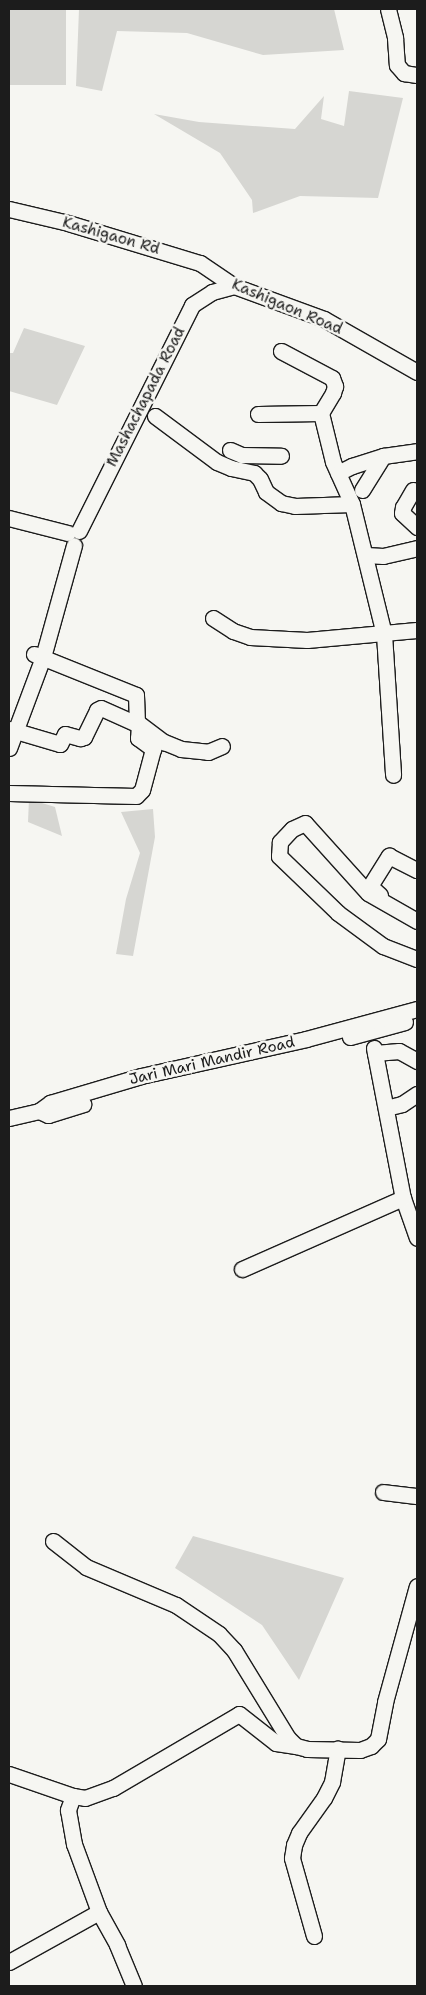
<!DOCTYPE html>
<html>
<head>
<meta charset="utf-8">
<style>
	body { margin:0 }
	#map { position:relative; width:426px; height:1995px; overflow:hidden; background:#f6f6f2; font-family:"Shantell Sans",sans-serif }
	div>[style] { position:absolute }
	.green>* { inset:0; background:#d6d6d2; transform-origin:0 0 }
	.roads { filter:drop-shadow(1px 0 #1c1c1c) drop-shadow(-1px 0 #1c1c1c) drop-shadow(0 1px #1c1c1c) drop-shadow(0 -1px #1c1c1c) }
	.minor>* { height:15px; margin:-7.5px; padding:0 7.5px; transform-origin:7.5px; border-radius:7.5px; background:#f6f6f2 }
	span { translate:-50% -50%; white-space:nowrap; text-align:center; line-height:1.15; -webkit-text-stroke:5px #f6f6f2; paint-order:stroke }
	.street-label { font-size:15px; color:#1c1c1c }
	.frame { position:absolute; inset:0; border:10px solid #1c1c1c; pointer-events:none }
</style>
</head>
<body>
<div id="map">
	<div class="green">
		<i style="left:9px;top:9px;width:57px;height:76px"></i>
		<i style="clip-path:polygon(79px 9px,334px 9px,344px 50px,263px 55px,187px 33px,117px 31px,102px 91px,76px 86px)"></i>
		<i style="clip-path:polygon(349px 91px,403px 98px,378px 198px,300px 196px,253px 213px,252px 200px,220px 153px,154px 114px,199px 122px,295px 129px,324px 96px,321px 119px,344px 126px)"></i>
		<i style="clip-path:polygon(24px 328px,85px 346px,57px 405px,9px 391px,9px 353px,13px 353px)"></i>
		<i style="clip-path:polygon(29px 799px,55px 807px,62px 836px,28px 822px)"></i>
		<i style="clip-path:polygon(153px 809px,155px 837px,133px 956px,116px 954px,126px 899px,140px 853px,121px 812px)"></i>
		<i style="clip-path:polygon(193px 1536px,344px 1578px,299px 1680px,262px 1625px,175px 1568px)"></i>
	</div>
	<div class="roads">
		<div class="minor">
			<i style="left:388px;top:9px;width:30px;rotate:76deg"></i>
			<i style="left:395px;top:38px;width:27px;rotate:86deg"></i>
			<i style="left:397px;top:65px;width:11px;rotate:49deg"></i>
			<i style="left:404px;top:73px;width:13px;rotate:9deg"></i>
			<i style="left:9px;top:209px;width:61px;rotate:13.3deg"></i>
			<i style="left:68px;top:223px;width:138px;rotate:16.9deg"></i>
			<i style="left:200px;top:263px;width:41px;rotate:34.1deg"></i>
			<i style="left:234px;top:286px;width:96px;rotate:20.1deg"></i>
			<i style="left:324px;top:319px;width:107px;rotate:29.7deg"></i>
			<i style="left:281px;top:351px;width:58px;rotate:27.9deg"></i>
			<i style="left:332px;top:378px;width:9px;rotate:69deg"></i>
			<i style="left:335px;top:386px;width:7px;rotate:106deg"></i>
			<i style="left:333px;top:393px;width:23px;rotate:121deg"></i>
			<i style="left:321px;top:413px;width:50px;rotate:76.2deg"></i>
			<i style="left:333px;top:462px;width:46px;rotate:65.7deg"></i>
			<i style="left:258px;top:414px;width:63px;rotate:-0.9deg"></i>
			<i style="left:155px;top:416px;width:77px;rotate:36.6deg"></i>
			<i style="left:217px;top:462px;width:15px;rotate:23deg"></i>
			<i style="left:231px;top:468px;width:24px;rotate:12deg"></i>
			<i style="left:254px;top:473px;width:8px;rotate:45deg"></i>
			<i style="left:260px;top:479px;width:14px;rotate:65deg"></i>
			<i style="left:266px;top:492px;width:19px;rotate:36deg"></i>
			<i style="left:281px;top:503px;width:14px;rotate:12deg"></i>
			<i style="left:295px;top:506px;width:57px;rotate:-2deg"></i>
			<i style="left:352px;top:504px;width:134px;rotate:76.2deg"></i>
			<i style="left:384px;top:634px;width:141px;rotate:86.3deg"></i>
			<i style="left:230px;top:450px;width:13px;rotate:23deg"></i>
			<i style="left:242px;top:455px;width:39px;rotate:1deg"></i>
			<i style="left:338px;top:473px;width:16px;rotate:-27deg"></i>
			<i style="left:352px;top:466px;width:33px;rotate:-18deg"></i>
			<i style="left:383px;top:456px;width:34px;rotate:-8deg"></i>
			<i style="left:362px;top:490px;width:40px;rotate:-58deg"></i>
			<i style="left:413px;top:490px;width:20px;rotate:120deg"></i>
			<i style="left:403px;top:507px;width:6px;rotate:99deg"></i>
			<i style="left:402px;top:513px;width:21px;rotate:43deg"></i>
			<i style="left:9px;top:518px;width:61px;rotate:14.3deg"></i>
			<i style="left:79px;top:531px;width:253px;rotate:-63.4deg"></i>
			<i style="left:192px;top:305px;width:24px;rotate:-33deg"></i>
			<i style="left:212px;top:292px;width:23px;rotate:-15deg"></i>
			<i style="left:366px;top:555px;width:17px;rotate:3deg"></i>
			<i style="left:383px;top:556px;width:35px;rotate:-13deg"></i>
			<i style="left:213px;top:618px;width:24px;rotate:33deg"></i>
			<i style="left:233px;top:631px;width:18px;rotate:19deg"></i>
			<i style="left:250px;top:637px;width:57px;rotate:3deg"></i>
			<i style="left:307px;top:640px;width:110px;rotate:-5.2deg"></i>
			<i style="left:34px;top:654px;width:110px;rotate:21.9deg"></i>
			<i style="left:136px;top:695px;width:27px;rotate:88deg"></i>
			<i style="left:137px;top:722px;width:34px;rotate:37deg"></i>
			<i style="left:164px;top:742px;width:18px;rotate:22deg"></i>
			<i style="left:181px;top:749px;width:27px;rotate:6deg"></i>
			<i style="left:208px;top:752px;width:15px;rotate:-23deg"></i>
			<i style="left:9px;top:729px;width:53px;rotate:16.4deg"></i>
			<i style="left:60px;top:744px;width:11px;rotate:-63deg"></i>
			<i style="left:65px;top:734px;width:16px;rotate:15deg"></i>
			<i style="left:80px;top:738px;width:4px;rotate:-14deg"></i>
			<i style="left:84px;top:737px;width:30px;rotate:-64deg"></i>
			<i style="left:97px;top:710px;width:4px;rotate:-27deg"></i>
			<i style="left:101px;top:708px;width:42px;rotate:24.1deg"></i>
			<i style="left:139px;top:725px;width:13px;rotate:94deg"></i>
			<i style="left:138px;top:738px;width:19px;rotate:36deg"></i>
			<i style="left:153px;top:749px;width:42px;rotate:105deg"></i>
			<i style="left:142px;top:790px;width:8px;rotate:135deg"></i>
			<i style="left:136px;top:796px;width:127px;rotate:-178.6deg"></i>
			<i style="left:9px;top:748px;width:97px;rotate:-69.5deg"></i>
			<i style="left:43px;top:657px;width:116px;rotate:-74.5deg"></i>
			<i style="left:380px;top:895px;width:13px;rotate:-138deg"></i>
			<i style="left:370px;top:886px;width:36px;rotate:-58deg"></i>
			<i style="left:389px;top:856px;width:31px;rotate:27deg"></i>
			<i style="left:417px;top:921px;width:56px;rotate:-150.3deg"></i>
			<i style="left:368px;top:893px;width:94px;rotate:-132deg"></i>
			<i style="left:305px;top:823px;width:14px;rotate:155deg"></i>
			<i style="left:292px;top:829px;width:18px;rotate:133deg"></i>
			<i style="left:280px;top:842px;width:14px;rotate:94deg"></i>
			<i style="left:279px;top:856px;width:82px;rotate:44deg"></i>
			<i style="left:338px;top:913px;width:56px;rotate:36.3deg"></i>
			<i style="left:383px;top:946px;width:36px;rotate:21deg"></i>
			<i style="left:350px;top:1037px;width:57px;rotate:-15.3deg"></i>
			<i style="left:374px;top:1048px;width:153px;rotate:79.1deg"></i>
			<i style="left:403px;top:1198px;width:42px;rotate:70.7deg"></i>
			<i style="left:375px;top:1053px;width:24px;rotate:-5deg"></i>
			<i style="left:399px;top:1051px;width:21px;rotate:29deg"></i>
			<i style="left:386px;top:1108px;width:16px;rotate:-14deg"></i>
			<i style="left:402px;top:1104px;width:18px;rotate:-34deg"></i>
			<i style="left:39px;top:1111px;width:10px;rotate:24deg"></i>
			<i style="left:48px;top:1115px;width:37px;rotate:-17deg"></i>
			<i style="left:9px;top:1118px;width:31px;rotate:-13deg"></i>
			<i style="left:39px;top:1111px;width:14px;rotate:-36deg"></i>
			<i style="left:50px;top:1103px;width:95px;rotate:-16.5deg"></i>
			<i style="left:141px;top:1076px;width:169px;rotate:-12.6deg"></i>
			<i style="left:306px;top:1039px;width:115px;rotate:-15.1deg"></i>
			<i style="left:242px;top:1269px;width:176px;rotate:-23.8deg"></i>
			<i style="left:383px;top:1492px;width:34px;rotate:7deg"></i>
			<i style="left:53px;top:1541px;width:42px;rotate:38.2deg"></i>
			<i style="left:86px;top:1567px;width:98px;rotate:22.9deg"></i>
			<i style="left:176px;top:1605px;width:52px;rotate:34deg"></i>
			<i style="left:219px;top:1634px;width:22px;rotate:47deg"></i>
			<i style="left:234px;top:1650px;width:103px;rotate:58.5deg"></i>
			<i style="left:288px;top:1738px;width:11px;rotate:45deg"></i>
			<i style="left:296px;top:1746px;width:11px;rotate:15deg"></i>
			<i style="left:307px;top:1749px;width:53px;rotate:1.1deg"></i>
			<i style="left:360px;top:1750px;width:12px;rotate:-20deg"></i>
			<i style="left:371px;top:1746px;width:10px;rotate:-45deg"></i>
			<i style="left:378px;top:1739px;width:38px;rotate:-79deg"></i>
			<i style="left:385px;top:1702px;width:120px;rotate:-74.6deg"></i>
			<i style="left:9px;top:1774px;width:68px;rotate:19deg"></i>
			<i style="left:73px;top:1796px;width:15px;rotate:110deg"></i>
			<i style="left:68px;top:1810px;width:35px;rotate:80deg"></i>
			<i style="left:74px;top:1844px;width:72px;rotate:69.8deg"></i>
			<i style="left:99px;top:1912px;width:38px;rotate:61deg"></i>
			<i style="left:117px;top:1945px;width:44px;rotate:67.5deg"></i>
			<i style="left:73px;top:1796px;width:12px;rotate:9deg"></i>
			<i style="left:85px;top:1798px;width:30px;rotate:-20deg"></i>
			<i style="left:113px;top:1788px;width:146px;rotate:-30.4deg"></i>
			<i style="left:239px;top:1714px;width:47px;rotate:38.1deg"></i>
			<i style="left:276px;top:1743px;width:20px;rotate:9deg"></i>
			<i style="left:314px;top:1936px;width:81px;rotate:-105.8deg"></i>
			<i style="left:292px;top:1858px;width:13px;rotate:-81deg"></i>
			<i style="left:294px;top:1845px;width:13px;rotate:-67deg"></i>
			<i style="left:299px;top:1833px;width:43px;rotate:-54.5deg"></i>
			<i style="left:324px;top:1798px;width:18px;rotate:-63deg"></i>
			<i style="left:332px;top:1782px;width:34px;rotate:-80deg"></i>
			<i style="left:9px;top:1962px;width:103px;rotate:-29.1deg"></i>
		</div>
	</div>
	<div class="street-label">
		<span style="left:111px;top:236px;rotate:16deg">Kashigaon Rd</span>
		<span style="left:287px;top:307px;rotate:23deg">Kashigaon Road</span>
		<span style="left:146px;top:397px;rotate:-63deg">Mashachapada Road</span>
		<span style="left:212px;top:1061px;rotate:-13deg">Jari Mari Mandir Road</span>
	</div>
	<div class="frame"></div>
</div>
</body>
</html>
